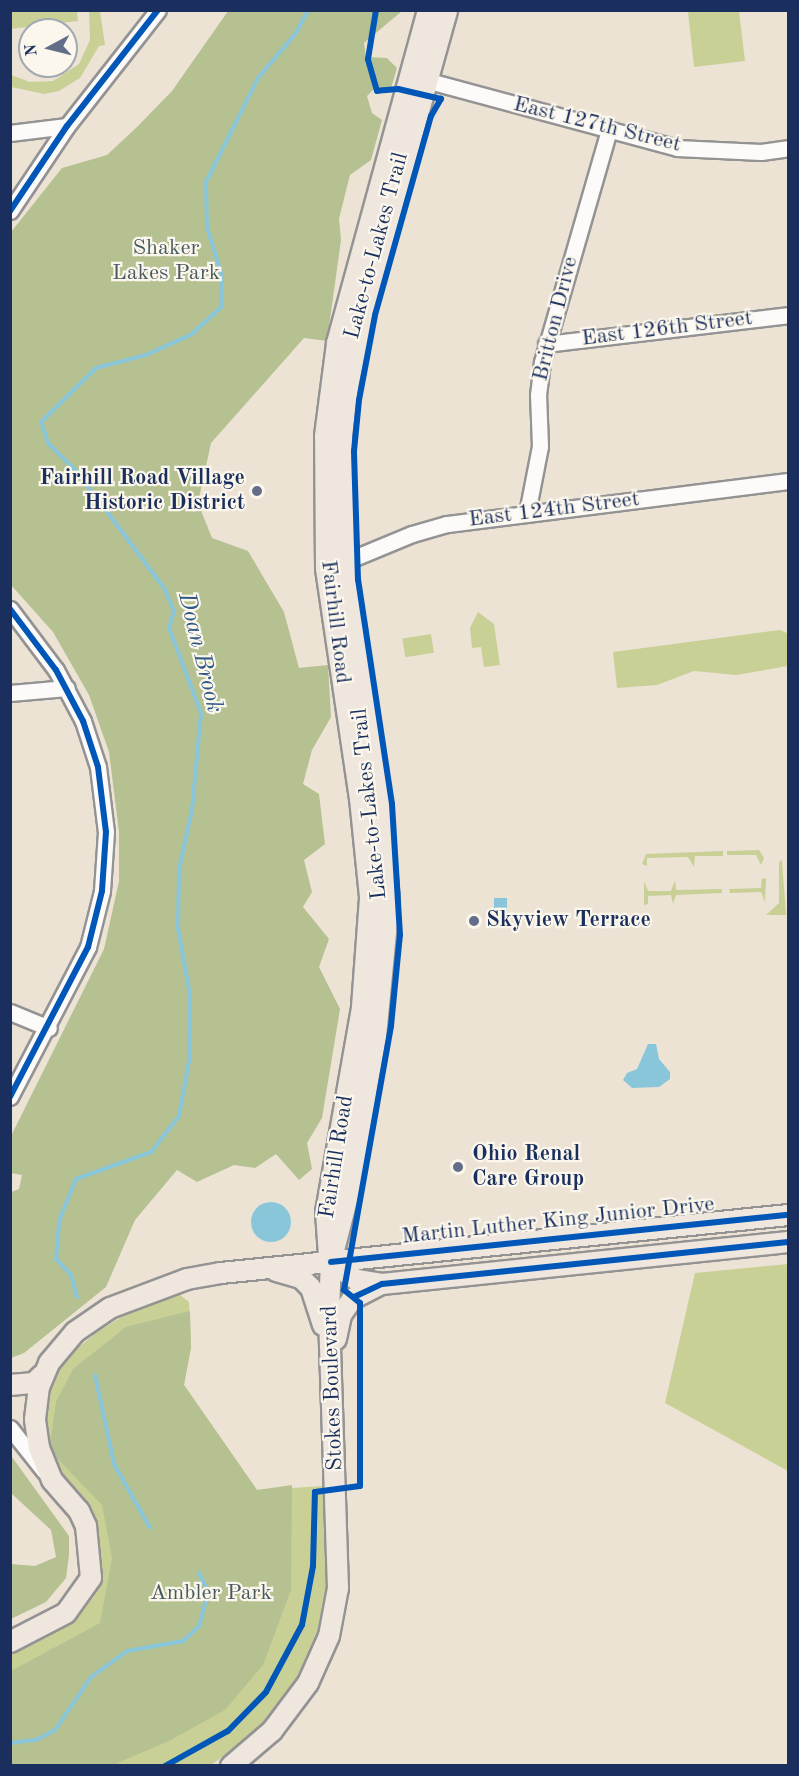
<!DOCTYPE html>
<html>
<head>
<meta charset="utf-8">
<style>
	body { margin:0 }
	#map { position:relative; width:799px; height:1776px; overflow:hidden; background:#ece3d5; font-family:"Old Standard TT",serif }
	div>[style] { position:absolute }
	.green>* { inset:0; background:#c9d096; transform-origin:0 0 }
	.forest>* { inset:0; background:#b6c191 }
	.water>* { inset:0; background:#89c6da; transform-origin:0 0 }
	.round { border-radius:50% }
	.stream>* { height:4px; margin:-2px; padding:0 2px; transform-origin:2px; border-radius:2px; background:#89c6da }
	.roads { filter:drop-shadow(2px 0 #949394) drop-shadow(-2px 0 #949394) drop-shadow(0 2px #949394) drop-shadow(0 -2px #949394) }
	.minor>* { height:15px; margin:-7.5px; padding:0 7.5px; transform-origin:7.5px; border-radius:7.5px; background:#fcfbf9 }
	.major>* { height:20px; margin:-10px; padding:0 10px; transform-origin:10px; border-radius:10px; background:#efe6de }
	.cycleway>* { height:6px; margin:-3px; padding:0 3px; transform-origin:3px; border-radius:3px; background:#0057b8 }
	.dots>* { width:16px; height:16px; translate:-50% -50%; box-sizing:border-box; border:3px solid #fbf7ec; border-radius:50% }
	span { translate:-50% -50%; white-space:nowrap; text-align:center; line-height:1.15; -webkit-text-stroke:4.5px #fbf7ec; paint-order:stroke }
	.street-label { font-size:22px; color:#1b2f5e }
	.park-label { font-size:22px; color:#475a60 }
	.poi-label { font-size:22px; color:#1b2f5e; font-weight:700 }
	.right { translate:-100% -50%; text-align:right }
	.left { translate:0 -50%; text-align:left }
	.water-label { font-size:24px; color:#2f5884; font-style:italic }
	.frame { position:absolute; inset:0; border:12px solid #1b2f5e; pointer-events:none }
	.north { position:absolute; left:18px; top:18px; width:60px; height:60px; box-sizing:border-box; background:#fbf7ec; border:2px solid #a1a7b3; border-radius:50%; rotate:263deg; font-size:16px; font-weight:700; line-height:24px; text-align:center; color:#1b2f5e }
	.north::after { content:''; display:block; margin:auto; width:21px; height:27px; background:#646e88; clip-path:polygon(50% 0,100% 100%,50% 72%,0 100%) }
</style>
</head>
<body>
<div id="map">
	<div class="green">
		<i style="clip-path:polygon(10px 11px,77px 11px,78px 21px,11px 29px)"></i>
		<i style="clip-path:polygon(89px 11px,100px 11px,105px 45px,99px 46px,80px 78px,59px 91px,44px 94px,11px 87px,11px 75px,30px 82px,53px 81px,79px 64px,90px 40px)"></i>
		<i style="clip-path:polygon(677px 11px,739px 11px,745px 61px,694px 67px,688px 12px)"></i>
		<i style="clip-path:polygon(478px 612px,494px 624px,500px 665px,484px 667px,481px 647px,472px 648px,470px 628px)"></i>
		<i style="clip-path:polygon(780px 630px,787px 633px,788px 666px,736px 675px,694px 671px,657px 685px,617px 688px,613px 652px)"></i>
		<i style="left:431px;top:634px;width:19px;height:29px;rotate:81deg"></i>
		<i style="clip-path:polygon(759px 850px,764px 858px,761px 865px,756px 855px,727px 855px,727px 851px)"></i>
		<i style="clip-path:polygon(723px 851px,723px 856px,695px 856px,694px 867px,688px 857px,647px 858px,647px 866px,642px 864px,646px 854px)"></i>
		<i style="clip-path:polygon(782px 860px,786px 915px,766px 915px,779px 903px,779px 862px)"></i>
		<i style="clip-path:polygon(762px 878px,766px 879px,765px 902px,761px 892px,730px 893px,729px 889px,761px 888px)"></i>
		<i style="clip-path:polygon(675px 880px,676px 890px,722px 889px,722px 893px,676px 895px,673px 904px,671px 895px,648px 896px,648px 904px,644px 905px,644px 881px,648px 891px,671px 891px)"></i>
		<i style="clip-path:polygon(788px 1264px,788px 1471px,665px 1403px,695px 1273px)"></i>
		<i style="clip-path:polygon(180px 1295px,189px 1302px,191px 1347px,184px 1385px,257px 1490px,325px 1486px,328px 1585px,317px 1635px,295px 1682px,272px 1715px,252px 1735px,211px 1765px,11px 1766px,10px 1653px,79px 1616px,94px 1596px,99px 1579px,99px 1538px,49px 1450px,44px 1420px,47px 1392px,62px 1361px,97px 1332px,133px 1310px)"></i>
	</div>
	<div class="forest">
		<i style="clip-path:polygon(228px 11px,402px 11px,364px 43px,366px 57px,387px 58px,397px 68px,391px 88px,375px 88px,367px 96px,372px 113px,382px 120px,371px 160px,350px 175px,339px 219px,341px 240px,327px 341px,304px 338px,211px 443px,198px 503px,212px 538px,248px 551px,284px 612px,299px 668px,328px 665px,331px 717px,312px 750px,303px 784px,319px 794px,325px 844px,304px 860px,312px 892px,303px 907px,329px 939px,319px 967px,340px 1009px,322px 1118px,307px 1143px,312px 1169px,299px 1180px,276px 1154px,255px 1168px,234px 1165px,197px 1182px,177px 1170px,135px 1220px,106px 1287px,24px 1353px,11px 1358px,11px 1192px,19px 1189px,22px 1175px,11px 1173px,11px 1136px,104px 949px,119px 881px,119px 832px,109px 752px,89px 695px,53px 632px,11px 585px,11px 232px,62px 168px,107px 155px,137px 127px,172px 91px)"></i>
		<i style="clip-path:polygon(190px 1311px,191px 1347px,184px 1385px,257px 1490px,292px 1485px,291px 1590px,263px 1665px,225px 1710px,169px 1741px,113px 1765px,11px 1766px,11px 1671px,100px 1623px,112px 1558px,102px 1505px,49px 1450px,56px 1402px,73px 1369px,126px 1327px)"></i>
		<i style="clip-path:polygon(12px 1457px,69px 1536px,69px 1555px,66px 1578px,46px 1602px,11px 1619px,11px 1564px,35px 1566px,56px 1557px,51px 1530px,11px 1493px)"></i>
	</div>
	<div class="water">
		<i style="left:494px;top:898px;width:13px;height:24px"></i>
		<i style="clip-path:polygon(648px 1044px,656px 1044px,659px 1059px,670px 1072px,670px 1079px,659px 1087px,632px 1088px,623px 1080px,627px 1073px,637px 1069px)"></i>
		<i class="round" style="left:251px;top:1202px;width:40px;height:40px"></i>
	</div>
	<div class="stream">
		<i style="left:77px;top:1297px;width:23px;rotate:-105deg"></i>
		<i style="left:71px;top:1275px;width:22px;rotate:-133deg"></i>
		<i style="left:56px;top:1259px;width:38px;rotate:-85deg"></i>
		<i style="left:59px;top:1221px;width:45px;rotate:-68deg"></i>
		<i style="left:76px;top:1179px;width:80px;rotate:-19.8deg"></i>
		<i style="left:151px;top:1152px;width:46px;rotate:-52.1deg"></i>
		<i style="left:179px;top:1116px;width:56px;rotate:-79.7deg"></i>
		<i style="left:189px;top:1061px;width:66px;rotate:-89.1deg"></i>
		<i style="left:190px;top:995px;width:68px;rotate:-100.2deg"></i>
		<i style="left:178px;top:928px;width:59px;rotate:-89deg"></i>
		<i style="left:179px;top:869px;width:60px;rotate:-77.6deg"></i>
		<i style="left:192px;top:810px;width:97px;rotate:-84.7deg"></i>
		<i style="left:201px;top:713px;width:91px;rotate:-110.6deg"></i>
		<i style="left:169px;top:628px;width:18px;rotate:-74deg"></i>
		<i style="left:174px;top:611px;width:25px;rotate:-113deg"></i>
		<i style="left:164px;top:588px;width:144px;rotate:-126.8deg"></i>
		<i style="left:78px;top:473px;width:42px;rotate:-135deg"></i>
		<i style="left:48px;top:443px;width:22px;rotate:-108deg"></i>
		<i style="left:41px;top:422px;width:77px;rotate:-44.5deg"></i>
		<i style="left:96px;top:368px;width:52px;rotate:-14.6deg"></i>
		<i style="left:146px;top:355px;width:51px;rotate:-24.5deg"></i>
		<i style="left:192px;top:334px;width:40px;rotate:-43deg"></i>
		<i style="left:221px;top:307px;width:34px;rotate:-90deg"></i>
		<i style="left:221px;top:273px;width:48px;rotate:-106.9deg"></i>
		<i style="left:207px;top:227px;width:45px;rotate:-91.3deg"></i>
		<i style="left:206px;top:182px;width:116px;rotate:-63.4deg"></i>
		<i style="left:258px;top:78px;width:59px;rotate:-49.8deg"></i>
		<i style="left:296px;top:33px;width:26px;rotate:-62deg"></i>
		<i style="left:95px;top:1375px;width:91px;rotate:77.9deg"></i>
		<i style="left:114px;top:1464px;width:73px;rotate:60.6deg"></i>
		<i style="left:10px;top:1743px;width:26px;rotate:-7deg"></i>
		<i style="left:36px;top:1740px;width:21px;rotate:-28deg"></i>
		<i style="left:55px;top:1730px;width:64px;rotate:-55.8deg"></i>
		<i style="left:91px;top:1677px;width:44px;rotate:-35.8deg"></i>
		<i style="left:127px;top:1651px;width:57px;rotate:-10.1deg"></i>
		<i style="left:183px;top:1641px;width:22px;rotate:-43deg"></i>
		<i style="left:199px;top:1626px;width:35px;rotate:-75deg"></i>
		<i style="left:208px;top:1592px;width:21px;rotate:-115deg"></i>
	</div>
	<div class="roads">
		<div class="minor">
			<i style="left:418px;top:78px;width:268px;rotate:15.1deg"></i>
			<i style="left:677px;top:148px;width:84px;rotate:2.7deg"></i>
			<i style="left:761px;top:152px;width:27px;rotate:-8deg"></i>
			<i style="left:10px;top:133px;width:57px;rotate:-7deg"></i>
			<i style="left:10px;top:211px;width:102px;rotate:-56.2deg"></i>
			<i style="left:67px;top:126px;width:147px;rotate:-51.9deg"></i>
			<i style="left:546px;top:344px;width:244px;rotate:-6.8deg"></i>
			<i style="left:527px;top:513px;width:68px;rotate:-79deg"></i>
			<i style="left:540px;top:446px;width:51px;rotate:-92.2deg"></i>
			<i style="left:538px;top:395px;width:33px;rotate:-83deg"></i>
			<i style="left:542px;top:362px;width:241px;rotate:-73.9deg"></i>
			<i style="left:337px;top:565px;width:81px;rotate:-22.5deg"></i>
			<i style="left:412px;top:534px;width:36px;rotate:-16deg"></i>
			<i style="left:447px;top:524px;width:344px;rotate:-7.2deg"></i>
			<i style="left:10px;top:609px;width:76px;rotate:53deg"></i>
			<i style="left:56px;top:670px;width:58px;rotate:62.1deg"></i>
			<i style="left:83px;top:721px;width:48px;rotate:71.9deg"></i>
			<i style="left:98px;top:767px;width:65px;rotate:83deg"></i>
			<i style="left:106px;top:832px;width:59px;rotate:93.9deg"></i>
			<i style="left:102px;top:891px;width:58px;rotate:104deg"></i>
			<i style="left:88px;top:947px;width:169px;rotate:117.5deg"></i>
			<i style="left:10px;top:693px;width:57px;rotate:-5deg"></i>
			<i style="left:10px;top:1012px;width:42px;rotate:22.3deg"></i>
			<i style="left:10px;top:1428px;width:55px;rotate:51.7deg"></i>
		</div>
		<div class="major">
			<i style="left:329px;top:1256px;width:44px;rotate:-93.9deg"></i>
			<i style="left:326px;top:1212px;width:208px;rotate:-80deg"></i>
			<i style="left:362px;top:1007px;width:110px;rotate:-85.8deg"></i>
			<i style="left:370px;top:897px;width:99px;rotate:-95.8deg"></i>
			<i style="left:360px;top:799px;width:233px;rotate:-98.4deg"></i>
			<i style="left:326px;top:568px;width:132px;rotate:-90.4deg"></i>
			<i style="left:325px;top:436px;width:94px;rotate:-82.6deg"></i>
			<i style="left:337px;top:343px;width:345px;rotate:-74.7deg"></i>
			<i style="left:331px;top:1262px;width:32px;rotate:35deg"></i>
			<i style="left:357px;top:1280px;width:25px;rotate:9deg"></i>
			<i style="left:382px;top:1284px;width:408px;rotate:-5.9deg"></i>
			<i style="left:276px;top:1271px;width:26px;rotate:16deg"></i>
			<i style="left:301px;top:1278px;width:14px;rotate:45deg"></i>
			<i style="left:311px;top:1288px;width:39px;rotate:72deg"></i>
			<i style="left:336px;top:1339px;width:25px;rotate:-78deg"></i>
			<i style="left:341px;top:1315px;width:19px;rotate:-55deg"></i>
			<i style="left:352px;top:1299px;width:31px;rotate:-27deg"></i>
			<i style="left:10px;top:1385px;width:24px;rotate:-5deg"></i>
			<i style="left:34px;top:1383px;width:11px;rotate:-45deg"></i>
			<i style="left:10px;top:1642px;width:63px;rotate:-27.4deg"></i>
			<i style="left:66px;top:1613px;width:43px;rotate:-54.5deg"></i>
			<i style="left:91px;top:1578px;width:52px;rotate:-95.5deg"></i>
			<i style="left:86px;top:1526px;width:17px;rotate:-115deg"></i>
			<i style="left:79px;top:1511px;width:41px;rotate:-131.1deg"></i>
			<i style="left:52px;top:1480px;width:35px;rotate:-112deg"></i>
			<i style="left:39px;top:1448px;width:29px;rotate:-98deg"></i>
			<i style="left:35px;top:1419px;width:32px;rotate:-83deg"></i>
			<i style="left:39px;top:1387px;width:26px;rotate:-67deg"></i>
			<i style="left:49px;top:1363px;width:40px;rotate:-50deg"></i>
			<i style="left:75px;top:1332px;width:42px;rotate:-34.4deg"></i>
			<i style="left:110px;top:1308px;width:82px;rotate:-20.6deg"></i>
			<i style="left:187px;top:1279px;width:35px;rotate:-10deg"></i>
			<i style="left:221px;top:1273px;width:570px;rotate:-5.84deg"></i>
			<i style="left:231px;top:1766px;width:54px;rotate:-40.5deg"></i>
			<i style="left:272px;top:1731px;width:60px;rotate:-53.1deg"></i>
			<i style="left:308px;top:1683px;width:51px;rotate:-65.9deg"></i>
			<i style="left:329px;top:1636px;width:49px;rotate:-79.4deg"></i>
			<i style="left:338px;top:1588px;width:277px;rotate:-91.9deg"></i>
			<i style="left:329px;top:1311px;width:49px;rotate:-87.7deg"></i>
			<i style="left:331px;top:1262px;width:72px;rotate:-75.6deg"></i>
			<i style="left:349px;top:1192px;width:157px;rotate:-80.1deg"></i>
			<i style="left:376px;top:1037px;width:137px;rotate:-84.5deg"></i>
			<i style="left:389px;top:901px;width:84px;rotate:-94.8deg"></i>
			<i style="left:382px;top:817px;width:258px;rotate:-98.3deg"></i>
			<i style="left:345px;top:562px;width:126px;rotate:-91.4deg"></i>
			<i style="left:342px;top:436px;width:49px;rotate:-83deg"></i>
			<i style="left:348px;top:387px;width:88px;rotate:-78.2deg"></i>
			<i style="left:366px;top:301px;width:302px;rotate:-74.4deg"></i>
		</div>
	</div>
	<div class="cycleway">
		<i style="left:10px;top:211px;width:102px;rotate:-56.2deg"></i>
		<i style="left:67px;top:126px;width:147px;rotate:-51.9deg"></i>
		<i style="left:10px;top:609px;width:76px;rotate:53deg"></i>
		<i style="left:56px;top:670px;width:58px;rotate:62.1deg"></i>
		<i style="left:83px;top:721px;width:48px;rotate:71.9deg"></i>
		<i style="left:98px;top:767px;width:65px;rotate:83deg"></i>
		<i style="left:106px;top:832px;width:59px;rotate:93.9deg"></i>
		<i style="left:102px;top:891px;width:58px;rotate:104deg"></i>
		<i style="left:88px;top:947px;width:169px;rotate:117.5deg"></i>
		<i style="left:331px;top:1262px;width:459px;rotate:-5.9deg"></i>
		<i style="left:354px;top:1297px;width:31px;rotate:-25deg"></i>
		<i style="left:382px;top:1284px;width:408px;rotate:-5.9deg"></i>
		<i style="left:165px;top:1766px;width:72px;rotate:-29.1deg"></i>
		<i style="left:228px;top:1731px;width:54px;rotate:-45.7deg"></i>
		<i style="left:266px;top:1692px;width:76px;rotate:-61.8deg"></i>
		<i style="left:302px;top:1625px;width:60px;rotate:-79.4deg"></i>
		<i style="left:313px;top:1566px;width:74px;rotate:-88.5deg"></i>
		<i style="left:315px;top:1492px;width:45px;rotate:-7.6deg"></i>
		<i style="left:360px;top:1486px;width:183px;rotate:-90deg"></i>
		<i style="left:360px;top:1303px;width:21px;rotate:-141deg"></i>
		<i style="left:344px;top:1290px;width:268px;rotate:-79.9deg"></i>
		<i style="left:391px;top:1026px;width:91px;rotate:-84.4deg"></i>
		<i style="left:400px;top:935px;width:131px;rotate:-93.5deg"></i>
		<i style="left:392px;top:804px;width:227px;rotate:-98.6deg"></i>
		<i style="left:358px;top:580px;width:129px;rotate:-91.8deg"></i>
		<i style="left:354px;top:451px;width:51px;rotate:-84.4deg"></i>
		<i style="left:359px;top:400px;width:86px;rotate:-79.3deg"></i>
		<i style="left:375px;top:315px;width:207px;rotate:-74.3deg"></i>
		<i style="left:431px;top:116px;width:20px;rotate:-60deg"></i>
		<i style="left:441px;top:99px;width:44px;rotate:-166.9deg"></i>
		<i style="left:398px;top:89px;width:21px;rotate:175deg"></i>
		<i style="left:377px;top:91px;width:33px;rotate:-106deg"></i>
		<i style="left:368px;top:59px;width:50px;rotate:-80.7deg"></i>
	</div>
	<div class="dots">
		<i style="left:257px;top:491px;background:#646e88"></i>
		<i style="left:474px;top:921px;background:#646e88"></i>
		<i style="left:458px;top:1167px;background:#646e88"></i>
	</div>
	<div class="street-label">
		<span style="left:597px;top:125px;rotate:14deg">East 127th Street</span>
		<span style="left:377px;top:246px;rotate:-75deg">Lake-to-Lakes Trail</span>
		<span style="left:556px;top:319px;rotate:-76deg">Britton Drive</span>
		<span style="left:667px;top:329px;rotate:-7deg">East 126th Street</span>
		<span style="left:554px;top:510px;rotate:-7deg">East 124th Street</span>
		<span style="left:335px;top:622px;rotate:83deg">Fairhill Road</span>
		<span style="left:370px;top:804px;rotate:-96deg">Lake-to-Lakes Trail</span>
		<span style="left:337px;top:1157px;rotate:-81deg">Fairhill Road</span>
		<span style="left:558px;top:1221px;rotate:-6deg">Martin Luther King Junior Drive</span>
		<span style="left:333px;top:1388px;rotate:-92deg">Stokes Boulevard</span>
	</div>
	<div class="park-label">
		<span style="left:166px;top:261px">Shaker<br>Lakes Park</span>
		<span style="left:211px;top:1594px">Ambler Park</span>
	</div>
	<div class="poi-label">
		<span class="right" style="left:245px;top:491px">Fairhill Road Village<br>Historic District</span>
		<span class="left" style="left:486px;top:921px">Skyview Terrace</span>
		<span class="left" style="left:472px;top:1167px">Ohio Renal<br>Care Group</span>
	</div>
	<div class="water-label">
		<span style="left:199px;top:653px;rotate:76deg">Doan Brook</span>
	</div>
	<div class="frame"></div>
	<div class="north">N</div>
</div>
</body>
</html>
